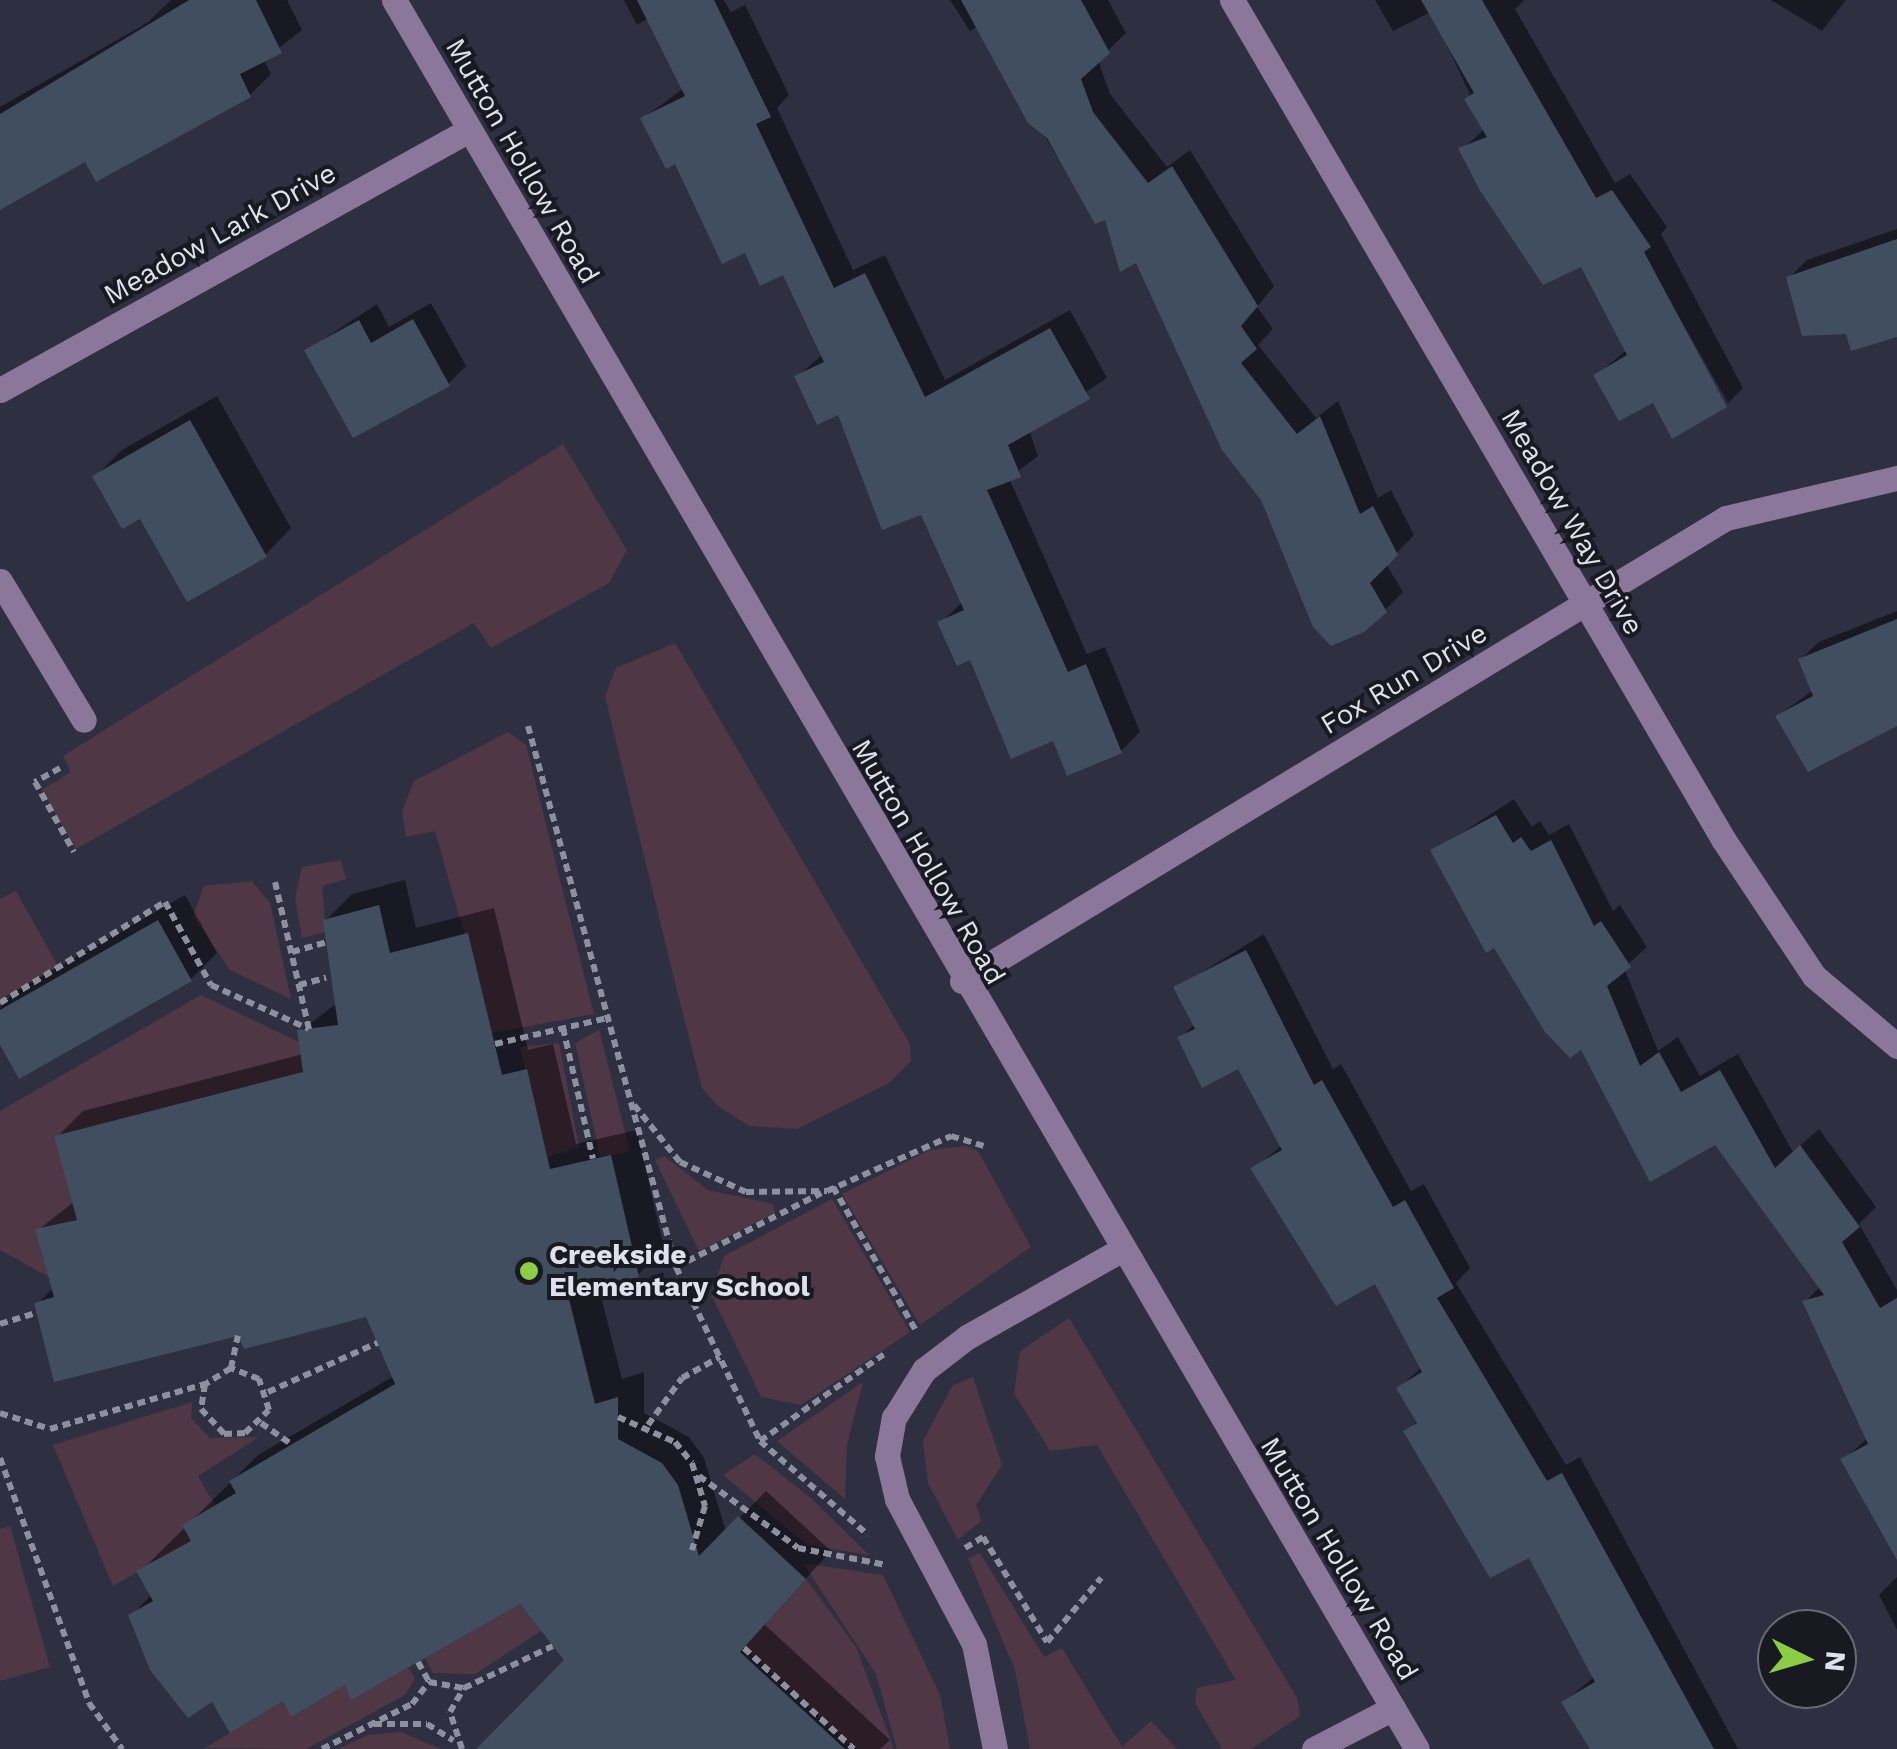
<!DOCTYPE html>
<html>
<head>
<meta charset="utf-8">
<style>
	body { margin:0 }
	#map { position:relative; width:1897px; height:1749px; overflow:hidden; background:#2e3042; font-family:"Work Sans",sans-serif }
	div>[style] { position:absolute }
	.green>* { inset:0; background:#4f3746 }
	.shadow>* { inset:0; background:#0007 }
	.building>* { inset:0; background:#404e5f }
	.path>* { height:6px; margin-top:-3px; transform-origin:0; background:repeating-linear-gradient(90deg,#8e909f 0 8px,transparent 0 13px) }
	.minor>* { height:25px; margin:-12.5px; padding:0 12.5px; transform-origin:12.5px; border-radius:12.5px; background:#8b779a }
	.dots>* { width:28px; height:28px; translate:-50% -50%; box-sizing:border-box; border:5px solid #181921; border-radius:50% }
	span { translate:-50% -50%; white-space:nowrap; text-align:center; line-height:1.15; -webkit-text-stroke:8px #181921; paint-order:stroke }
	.street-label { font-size:28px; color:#dfe1ed }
	.poi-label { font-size:28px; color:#dfe1ed; font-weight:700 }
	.left { translate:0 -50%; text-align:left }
	.north { position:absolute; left:1757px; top:1609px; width:100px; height:100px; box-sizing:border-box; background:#181921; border:2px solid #686973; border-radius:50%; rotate:95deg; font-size:28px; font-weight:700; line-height:40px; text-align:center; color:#dfe1ed }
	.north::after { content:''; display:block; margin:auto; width:35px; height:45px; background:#8bce46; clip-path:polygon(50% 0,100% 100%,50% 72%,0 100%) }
</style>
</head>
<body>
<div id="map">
	<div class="green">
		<i style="clip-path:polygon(563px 444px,627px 550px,609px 583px,491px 648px,474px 623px,76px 849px,42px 790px,71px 772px,63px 756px)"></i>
		<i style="clip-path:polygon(675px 643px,910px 1044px,911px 1061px,889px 1083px,797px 1129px,749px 1126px,718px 1106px,702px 1088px,677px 991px,605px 696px,616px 668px)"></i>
		<i style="clip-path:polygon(508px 732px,526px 745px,594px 1014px,492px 1033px,435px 831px,406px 837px,402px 811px,414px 781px)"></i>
		<i style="clip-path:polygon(341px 860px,346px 879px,322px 886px,326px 932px,302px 938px,295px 898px,302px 867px)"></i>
		<i style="clip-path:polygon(252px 881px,270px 903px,291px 999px,230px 970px,193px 916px,204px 886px)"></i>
		<i style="clip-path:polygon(16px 891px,58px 966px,0 999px,0 899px)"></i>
		<i style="clip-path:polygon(201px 995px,299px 1042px,303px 1072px,77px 1220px,36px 1229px,49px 1277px,0 1250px,0 1111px)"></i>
		<i style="clip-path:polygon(599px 1030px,630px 1151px,611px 1156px,600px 1157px,575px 1043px)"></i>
		<i style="clip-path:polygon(559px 1043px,579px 1147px,548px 1157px,520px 1047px)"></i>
		<i style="clip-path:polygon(965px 1146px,978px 1151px,1031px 1247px,920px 1325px,842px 1194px,930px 1150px)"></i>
		<i style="clip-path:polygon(664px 1156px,708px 1190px,773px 1204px,775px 1213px,699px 1251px,655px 1160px)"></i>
		<i style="clip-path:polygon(832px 1199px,910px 1332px,801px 1405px,761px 1397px,711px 1294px,724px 1256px)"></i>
		<i style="clip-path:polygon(1069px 1318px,1297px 1698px,1300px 1716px,1251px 1749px,1222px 1749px,1195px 1703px,1197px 1688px,1236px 1680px,1097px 1445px,1050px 1451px,1014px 1393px,1020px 1351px)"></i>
		<i style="clip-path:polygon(973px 1377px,1002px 1465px,976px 1505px,981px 1521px,958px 1540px,928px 1483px,923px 1441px,952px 1386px)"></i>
		<i style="clip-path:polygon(863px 1382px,847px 1445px,845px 1499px,777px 1441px)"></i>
		<i style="clip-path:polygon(192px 1402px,191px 1418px,210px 1438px,259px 1437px,198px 1476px,215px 1505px,191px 1541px,113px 1586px,53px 1445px)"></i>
		<i style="clip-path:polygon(755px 1454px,812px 1499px,869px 1555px,807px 1545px,723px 1475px)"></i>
		<i style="clip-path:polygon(10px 1526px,50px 1667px,0 1681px,0 1529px)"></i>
		<i style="clip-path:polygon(980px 1553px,1044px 1657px,1062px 1648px,1122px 1747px,1151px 1721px,1177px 1749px,1030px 1749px,1015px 1670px,968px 1558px)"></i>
		<i style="clip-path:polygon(803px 1563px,883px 1575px,940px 1695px,950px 1749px,897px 1749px,876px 1674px)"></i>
		<i style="clip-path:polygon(806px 1579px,856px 1647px,894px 1749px,854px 1749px,744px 1648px)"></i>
		<i style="clip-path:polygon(520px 1604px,541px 1631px,475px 1674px,433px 1673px,425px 1658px)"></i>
		<i style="clip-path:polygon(408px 1668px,415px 1678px,405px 1695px,306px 1749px,205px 1748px,283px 1701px,291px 1717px,345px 1685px,351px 1699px)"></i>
		<i style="clip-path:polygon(401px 1732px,441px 1749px,338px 1749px,368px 1735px)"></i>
	</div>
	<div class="shadow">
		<i style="clip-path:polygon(171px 0,287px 0,302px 30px,264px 60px,271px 74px,250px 95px,86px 158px,0 208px,0 107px,147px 23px)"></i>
		<i style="clip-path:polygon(624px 0,724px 0,731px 12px,745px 5px,789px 95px,777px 108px,853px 270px,885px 255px,945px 380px,1070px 310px,1107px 378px,1029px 430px,1038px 456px,1009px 478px,1087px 654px,1105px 647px,1140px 732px,1121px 751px,1054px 738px,940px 623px,963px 602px,923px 512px,840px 412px,797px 377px,823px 354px,784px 272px,643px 118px,684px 88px,649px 18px,637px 25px)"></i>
		<i style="clip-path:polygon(950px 0,1108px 0,1126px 33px,1098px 60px,1110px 94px,1167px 167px,1190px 150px,1274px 286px,1257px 307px,1273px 329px,1258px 345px,1316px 418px,1338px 401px,1378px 498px,1391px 490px,1414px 535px,1386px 564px,1403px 592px,1385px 610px,1263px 499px,1137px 259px,1107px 217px,1096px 221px,978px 26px,970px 31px)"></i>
		<i style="clip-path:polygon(1375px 0,1524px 0,1515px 9px,1615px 183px,1630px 174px,1667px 227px,1661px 234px,1743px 388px,1728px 403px,1636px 242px,1726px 405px,1654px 400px,1596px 375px,1627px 350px,1582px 264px,1462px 149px,1486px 128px,1431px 12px,1393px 31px)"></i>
		<i style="clip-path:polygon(1771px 0,1846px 0,1822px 31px)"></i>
		<i style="clip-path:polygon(1897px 229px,1897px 334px,1848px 331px,1789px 278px,1807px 260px)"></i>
		<i style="clip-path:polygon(431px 303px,466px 366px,448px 384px,307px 350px,377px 304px,389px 327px)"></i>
		<i style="clip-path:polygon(217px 396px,291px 528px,265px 555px,141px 516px,96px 476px,122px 450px)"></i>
		<i style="clip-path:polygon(1897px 611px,1897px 724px,1778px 716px,1813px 690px,1801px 659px,1819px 642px)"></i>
		<i style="clip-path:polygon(1514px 799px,1532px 827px,1540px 821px,1549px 835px,1569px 824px,1613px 911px,1620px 905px,1647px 947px,1624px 968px,1658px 1051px,1678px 1037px,1700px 1076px,1738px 1054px,1793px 1152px,1819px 1129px,1876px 1207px,1859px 1224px,1897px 1290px,1897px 1550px,1843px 1460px,1868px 1438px,1805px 1302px,1821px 1286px,1716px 1142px,1582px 1047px,1434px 851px)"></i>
		<i style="clip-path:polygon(405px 880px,416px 928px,494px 908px,528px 1050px,553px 1044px,576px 1144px,637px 1130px,664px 1248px,638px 1275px,598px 1285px,622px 1379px,644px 1372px,644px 1413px,689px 1437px,704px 1458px,726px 1532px,766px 1491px,831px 1551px,764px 1624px,890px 1740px,880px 1749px,480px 1749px,568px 1661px,520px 1601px,346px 1682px,284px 1697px,213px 1699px,131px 1616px,152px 1594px,140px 1572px,258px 1455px,394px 1376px,367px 1314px,239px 1333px,37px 1304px,54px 1287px,38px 1230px,75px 1201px,57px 1137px,83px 1111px,303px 1054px,300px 1031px,337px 1003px,326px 920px,352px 894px)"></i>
		<i style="clip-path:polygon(185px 895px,217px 953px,191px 979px,0 1040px,0 1007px,15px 992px)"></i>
		<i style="clip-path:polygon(1264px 934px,1333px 1069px,1341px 1064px,1411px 1191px,1424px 1184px,1470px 1268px,1456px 1283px,1566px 1465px,1580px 1457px,1738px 1749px,1591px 1749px,1564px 1702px,1595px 1676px,1530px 1555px,1406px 1432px,1418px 1420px,1399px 1388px,1422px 1367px,1376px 1280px,1254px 1169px,1282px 1145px,1239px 1066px,1180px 1038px,1195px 1024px,1176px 988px)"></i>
		<i style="clip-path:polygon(1897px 1577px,1897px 1630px,1879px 1595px)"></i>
	</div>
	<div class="building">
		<i style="clip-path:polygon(189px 0,256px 0,282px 53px,240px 74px,251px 97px,96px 182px,85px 162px,0 210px,0 114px)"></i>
		<i style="clip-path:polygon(637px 0,714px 0,771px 117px,756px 124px,834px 288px,865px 273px,925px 397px,1050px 328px,1090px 399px,1008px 445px,1021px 477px,987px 490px,1068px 672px,1086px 664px,1122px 753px,1067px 776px,1053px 741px,1011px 759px,970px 660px,957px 666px,937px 622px,964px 610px,921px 515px,882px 530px,838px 415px,817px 425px,794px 376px,824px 362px,783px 275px,760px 286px,745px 253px,722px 264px,675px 164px,666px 169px,640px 118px,685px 96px)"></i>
		<i style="clip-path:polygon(961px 0,1081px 0,1110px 53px,1081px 79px,1093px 112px,1148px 183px,1172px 166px,1258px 306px,1241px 326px,1257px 349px,1241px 363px,1297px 434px,1320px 416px,1360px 514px,1373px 506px,1398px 555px,1370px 583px,1387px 612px,1364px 632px,1331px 646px,1313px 627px,1261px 500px,1222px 450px,1136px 263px,1120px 272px,1105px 220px,1095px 224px,1047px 138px,1028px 123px)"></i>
		<i style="clip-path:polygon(1421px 0,1482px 0,1596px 198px,1612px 190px,1651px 247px,1644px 252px,1727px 407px,1672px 439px,1653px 403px,1619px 421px,1593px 375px,1627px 355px,1581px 267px,1543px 285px,1479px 189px,1458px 148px,1487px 137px,1464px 99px,1474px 93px)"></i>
		<i style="clip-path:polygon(1897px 239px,1897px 337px,1851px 351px,1846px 334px,1802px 336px,1786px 277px)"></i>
		<i style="clip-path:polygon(413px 319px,450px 386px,353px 438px,304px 350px,359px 320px,371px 343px)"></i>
		<i style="clip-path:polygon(190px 420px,267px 557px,187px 602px,140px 519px,122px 529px,92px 476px)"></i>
		<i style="clip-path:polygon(1897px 619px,1897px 726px,1808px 772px,1775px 716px,1813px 696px,1798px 659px)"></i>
		<i style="clip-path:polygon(1496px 815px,1513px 843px,1521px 837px,1531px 851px,1551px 840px,1594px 926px,1601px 921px,1631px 967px,1607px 986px,1640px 1066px,1659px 1052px,1681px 1092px,1720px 1070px,1775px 1168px,1800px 1145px,1860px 1227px,1842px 1242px,1880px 1308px,1897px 1298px,1897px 1560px,1840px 1459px,1868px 1444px,1802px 1301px,1824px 1295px,1715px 1145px,1650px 1182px,1581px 1050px,1570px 1058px,1545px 1032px,1494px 948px,1486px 953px,1430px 850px)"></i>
		<i style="clip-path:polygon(379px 905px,390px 953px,468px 933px,502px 1075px,527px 1069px,550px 1169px,611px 1155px,639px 1277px,568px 1295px,595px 1404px,618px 1397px,618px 1439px,662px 1463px,678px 1485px,699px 1556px,738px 1516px,806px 1579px,740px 1652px,845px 1749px,476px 1749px,564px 1660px,520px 1604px,351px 1700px,345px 1685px,291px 1717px,283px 1701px,230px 1733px,212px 1702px,188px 1718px,150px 1670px,128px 1615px,153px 1601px,136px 1571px,191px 1541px,182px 1525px,236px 1493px,229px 1481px,395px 1384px,366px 1317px,244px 1349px,238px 1336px,54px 1382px,34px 1303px,54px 1297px,35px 1229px,77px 1220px,54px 1136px,303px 1072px,297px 1030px,338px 1025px,323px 920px)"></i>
		<i style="clip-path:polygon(158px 920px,192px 981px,19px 1079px,0 1045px,0 1010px)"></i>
		<i style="clip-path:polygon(1246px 950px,1314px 1085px,1322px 1080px,1393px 1207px,1405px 1200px,1454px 1288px,1437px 1298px,1547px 1481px,1562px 1473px,1714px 1749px,1590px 1749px,1561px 1702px,1595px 1682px,1529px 1558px,1490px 1578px,1403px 1431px,1417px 1423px,1396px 1388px,1422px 1372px,1375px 1284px,1336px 1306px,1250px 1168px,1282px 1150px,1238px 1069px,1202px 1088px,1177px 1037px,1195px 1029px,1173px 987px)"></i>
	</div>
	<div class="path">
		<i style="left:528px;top:726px;width:561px;rotate:74.7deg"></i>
		<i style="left:676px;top:1267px;width:193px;rotate:64.2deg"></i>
		<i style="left:760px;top:1441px;width:143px;rotate:41deg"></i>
		<i style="left:60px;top:768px;width:29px;rotate:151deg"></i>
		<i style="left:35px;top:782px;width:80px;rotate:60.9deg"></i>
		<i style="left:275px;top:882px;width:151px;rotate:77deg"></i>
		<i style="left:292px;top:952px;width:37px;rotate:-16deg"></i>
		<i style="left:299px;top:985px;width:28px;rotate:-15deg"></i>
		<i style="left:0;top:1003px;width:193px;rotate:-31.5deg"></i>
		<i style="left:165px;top:902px;width:95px;rotate:61deg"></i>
		<i style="left:211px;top:985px;width:107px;rotate:24.2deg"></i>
		<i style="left:563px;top:1028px;width:134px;rotate:77.1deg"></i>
		<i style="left:495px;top:1044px;width:116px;rotate:-13deg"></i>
		<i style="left:634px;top:1105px;width:73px;rotate:51.1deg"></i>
		<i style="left:680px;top:1162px;width:72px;rotate:24.4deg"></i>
		<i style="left:746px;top:1192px;width:81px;rotate:-0.7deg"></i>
		<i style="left:827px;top:1191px;width:136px;rotate:-23.9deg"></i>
		<i style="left:951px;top:1136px;width:34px;rotate:17deg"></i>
		<i style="left:833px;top:1187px;width:166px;rotate:60deg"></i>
		<i style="left:676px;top:1267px;width:163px;rotate:-27deg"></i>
		<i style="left:0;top:1324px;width:39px;rotate:-17deg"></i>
		<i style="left:231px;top:1368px;width:31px;rotate:148deg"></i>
		<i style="left:205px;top:1384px;width:25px;rotate:99deg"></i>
		<i style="left:201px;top:1409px;width:34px;rotate:47deg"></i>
		<i style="left:224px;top:1434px;width:21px;rotate:-3deg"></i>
		<i style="left:245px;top:1433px;width:33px;rotate:-44deg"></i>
		<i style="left:269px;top:1410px;width:33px;rotate:-108deg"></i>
		<i style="left:259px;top:1379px;width:30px;rotate:-159deg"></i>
		<i style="left:231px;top:1368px;width:33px;rotate:-78deg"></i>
		<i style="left:268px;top:1392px;width:120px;rotate:-24.2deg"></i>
		<i style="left:0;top:1413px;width:52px;rotate:17.7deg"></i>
		<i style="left:50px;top:1429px;width:161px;rotate:-16.2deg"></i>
		<i style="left:618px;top:1417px;width:62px;rotate:23.7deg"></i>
		<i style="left:675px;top:1442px;width:27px;rotate:51deg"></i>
		<i style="left:692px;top:1463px;width:45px;rotate:73.2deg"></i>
		<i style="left:705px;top:1506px;width:46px;rotate:106.5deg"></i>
		<i style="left:261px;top:1423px;width:38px;rotate:35deg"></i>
		<i style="left:648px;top:1425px;width:58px;rotate:-54.1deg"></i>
		<i style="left:682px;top:1378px;width:43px;rotate:-28.9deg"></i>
		<i style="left:760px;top:1441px;width:155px;rotate:-35deg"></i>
		<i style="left:0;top:1458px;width:261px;rotate:70deg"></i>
		<i style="left:89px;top:1703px;width:57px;rotate:54.3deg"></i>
		<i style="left:699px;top:1476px;width:122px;rotate:36deg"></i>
		<i style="left:798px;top:1548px;width:90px;rotate:10.9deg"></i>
		<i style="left:965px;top:1548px;width:21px;rotate:-31deg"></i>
		<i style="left:983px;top:1537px;width:123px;rotate:58.6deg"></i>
		<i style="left:1047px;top:1642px;width:84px;rotate:-49.8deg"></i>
		<i style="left:744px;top:1648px;width:149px;rotate:42.6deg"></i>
		<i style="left:418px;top:1662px;width:23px;rotate:61deg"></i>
		<i style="left:429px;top:1682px;width:36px;rotate:10deg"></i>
		<i style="left:464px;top:1688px;width:98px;rotate:-25.3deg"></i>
		<i style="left:374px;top:1724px;width:53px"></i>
		<i style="left:427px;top:1724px;width:31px;rotate:32deg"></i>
		<i style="left:322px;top:1749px;width:101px;rotate:-26.6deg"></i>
		<i style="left:412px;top:1704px;width:28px;rotate:-52deg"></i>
		<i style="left:462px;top:1749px;width:39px;rotate:-108deg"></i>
		<i style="left:450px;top:1712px;width:28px;rotate:-60deg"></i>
	</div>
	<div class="minor">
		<i style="left:394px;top:0;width:2026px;rotate:59.68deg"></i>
		<i style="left:1232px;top:0;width:972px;rotate:59.66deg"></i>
		<i style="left:1723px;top:839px;width:164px;rotate:56.4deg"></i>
		<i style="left:1814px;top:976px;width:109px;rotate:40.1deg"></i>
		<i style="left:0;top:390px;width:536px;rotate:-29deg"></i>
		<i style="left:0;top:581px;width:162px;rotate:58.9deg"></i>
		<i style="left:962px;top:981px;width:893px;rotate:-31.22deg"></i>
		<i style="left:1726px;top:518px;width:176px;rotate:-13.2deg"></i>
		<i style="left:995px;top:1749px;width:107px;rotate:-101.3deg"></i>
		<i style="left:974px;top:1644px;width:164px;rotate:-118deg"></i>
		<i style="left:897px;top:1499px;width:44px;rotate:-103.1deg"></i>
		<i style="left:887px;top:1456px;width:39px;rotate:-80deg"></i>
		<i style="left:894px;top:1418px;width:57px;rotate:-58deg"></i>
		<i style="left:924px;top:1370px;width:54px;rotate:-37.5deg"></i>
		<i style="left:967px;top:1337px;width:175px;rotate:-29.5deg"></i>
		<i style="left:1314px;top:1749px;width:89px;rotate:-27.4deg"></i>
	</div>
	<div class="dots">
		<i style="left:529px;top:1271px;background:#8bce46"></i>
	</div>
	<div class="street-label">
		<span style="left:522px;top:161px;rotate:60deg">Mutton Hollow Road</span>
		<span style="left:220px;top:234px;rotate:-29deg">Meadow Lark Drive</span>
		<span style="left:1572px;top:522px;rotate:60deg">Meadow Way Drive</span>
		<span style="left:1404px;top:679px;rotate:-31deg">Fox Run Drive</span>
		<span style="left:928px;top:862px;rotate:60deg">Mutton Hollow Road</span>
		<span style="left:1339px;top:1559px;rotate:59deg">Mutton Hollow Road</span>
	</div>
	<div class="poi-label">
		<span class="left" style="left:549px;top:1271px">Creekside<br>Elementary School</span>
	</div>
	<div class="north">N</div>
</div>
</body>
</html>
